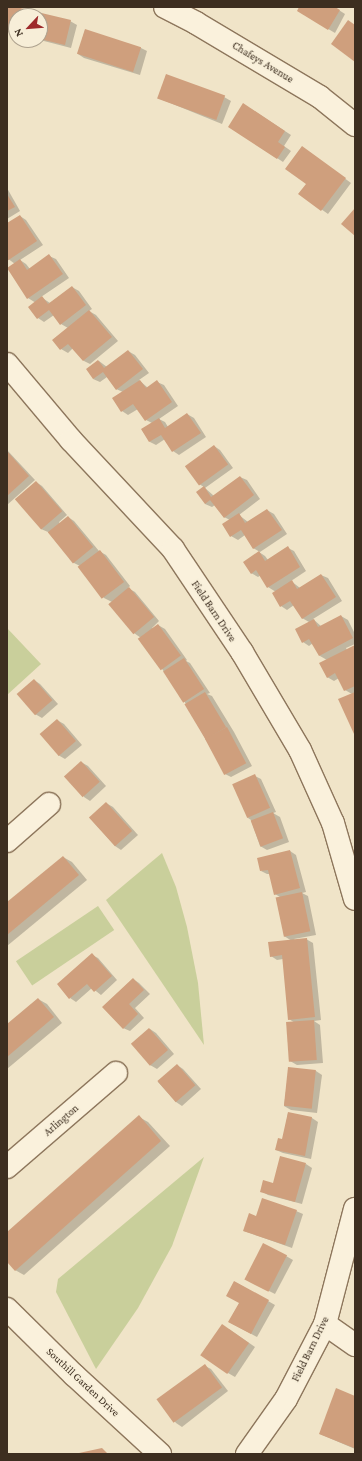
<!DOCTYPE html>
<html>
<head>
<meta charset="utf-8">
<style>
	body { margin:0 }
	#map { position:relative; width:362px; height:1461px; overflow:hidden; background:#f0e4c8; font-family:"Crimson Pro",serif }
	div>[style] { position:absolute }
	.green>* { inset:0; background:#c9cf9b; transform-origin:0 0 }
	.shadow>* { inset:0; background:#0003 }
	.building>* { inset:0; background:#cf9f7d; transform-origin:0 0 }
	.roads { filter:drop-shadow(1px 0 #8d765c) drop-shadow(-1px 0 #8d765c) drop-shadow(0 1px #8d765c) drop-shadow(0 -1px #8d765c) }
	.street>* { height:22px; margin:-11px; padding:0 11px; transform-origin:11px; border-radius:11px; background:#faf1dc }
	.secondary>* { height:22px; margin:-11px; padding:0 11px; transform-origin:11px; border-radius:11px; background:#faf1dc }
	span { translate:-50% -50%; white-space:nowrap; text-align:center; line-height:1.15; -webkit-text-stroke:3px #f7eed8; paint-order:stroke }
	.street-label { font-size:11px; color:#3d2e20 }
	.frame { position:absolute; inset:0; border:8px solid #3d2e20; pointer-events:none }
	.north { position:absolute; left:8px; top:8px; width:40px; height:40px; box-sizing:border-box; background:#f7eed8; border:1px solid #ada18e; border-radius:50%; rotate:244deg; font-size:11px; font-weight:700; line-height:16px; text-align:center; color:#3d2e20 }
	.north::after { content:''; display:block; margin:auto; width:14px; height:18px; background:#9e2a2b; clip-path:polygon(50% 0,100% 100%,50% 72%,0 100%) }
</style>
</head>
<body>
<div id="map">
	<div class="green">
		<i style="clip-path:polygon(7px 628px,41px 664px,7px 695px)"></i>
		<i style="clip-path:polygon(162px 853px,176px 887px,187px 927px,198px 983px,204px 1045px,106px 900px)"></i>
		<i style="left:98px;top:906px;width:29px;height:99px;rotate:56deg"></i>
		<i style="clip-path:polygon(204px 1157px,172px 1246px,138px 1308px,96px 1369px,56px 1292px,58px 1279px)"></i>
	</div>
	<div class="shadow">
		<i style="clip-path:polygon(7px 7px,70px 21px,77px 25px,71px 48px,40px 40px,40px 16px,16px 16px,16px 34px,7px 32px)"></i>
		<i style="clip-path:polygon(300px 7px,334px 7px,345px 14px,335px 33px,298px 11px)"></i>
		<i style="clip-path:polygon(85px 30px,141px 48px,147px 51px,140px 75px,84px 58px,78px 54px)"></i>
		<i style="clip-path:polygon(224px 97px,231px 101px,222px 124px,158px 98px)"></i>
		<i style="clip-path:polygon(250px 108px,291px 135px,284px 146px,291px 151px,283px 162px,277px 158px)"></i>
		<i style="clip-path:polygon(308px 151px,351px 183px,328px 214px,300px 194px,307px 184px)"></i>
		<i style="clip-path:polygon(7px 188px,20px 211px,7px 219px)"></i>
		<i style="clip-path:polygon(20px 216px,26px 220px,43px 245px,20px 260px,26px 264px,30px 269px,49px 256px,56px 259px,69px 278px,41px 297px,50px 303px,72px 287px,79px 291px,92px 309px,89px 311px,96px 315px,118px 341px,90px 364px,84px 361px,73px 348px,68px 353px,61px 349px,54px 341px,68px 328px,61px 324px,54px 315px,44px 322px,38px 318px,36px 303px,28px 298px,15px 264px,7px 258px,7px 225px)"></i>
		<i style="clip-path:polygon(128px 351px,135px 355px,149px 373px,139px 380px,148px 388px,157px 382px,164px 385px,178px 406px,159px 419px,165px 422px,168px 427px,187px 414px,194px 418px,206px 437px,179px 455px,173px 451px,165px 439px,156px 445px,150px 442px,142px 430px,152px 423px,146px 420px,138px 409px,128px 415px,122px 411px,123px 392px,116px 389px,107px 377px,100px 382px,93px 379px,99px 361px,107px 367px)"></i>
		<i style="clip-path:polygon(214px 446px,220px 450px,233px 468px,205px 488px,214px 496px,240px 477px,247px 480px,260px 499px,239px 515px,248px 522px,267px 510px,274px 514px,287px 534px,260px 552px,253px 548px,245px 535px,238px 540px,231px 536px,223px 525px,230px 520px,224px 517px,215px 505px,212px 507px,205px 504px,204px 487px,199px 484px)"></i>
		<i style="clip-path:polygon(7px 450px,35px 480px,7px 505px)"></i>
		<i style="clip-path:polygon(36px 482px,42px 486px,67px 515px,59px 522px,60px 524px,68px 517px,74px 521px,99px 551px,106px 555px,130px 586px,128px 588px,135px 592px,159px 621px,152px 628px,153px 629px,158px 625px,165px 629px,187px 660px,186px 661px,190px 663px,210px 693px,207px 694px,212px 696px,234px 732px,252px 766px,231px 777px,225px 774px,186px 704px,141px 638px,134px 633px,109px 604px,112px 602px,104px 598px,80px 566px,74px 563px,48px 532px,41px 529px)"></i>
		<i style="clip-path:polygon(288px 548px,294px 551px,306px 571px,291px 581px,300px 588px,321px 575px,328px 578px,342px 601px,313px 619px,322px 627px,341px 616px,348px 620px,355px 634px,355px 644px,346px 648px,347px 650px,355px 646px,355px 734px,352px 694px,345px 690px,339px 678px,334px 681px,327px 677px,327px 660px,320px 656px,313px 643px,309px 646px,303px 642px,309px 622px,302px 618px,294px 605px,287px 610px,281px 606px,276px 592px,268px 587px,261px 575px,258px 577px,251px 573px,259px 552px,265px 556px,268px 560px)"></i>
		<i style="clip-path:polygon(34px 680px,40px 684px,58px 704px,42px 718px,35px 714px)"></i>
		<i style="clip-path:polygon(57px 720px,64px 724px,82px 745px,65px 759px,58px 755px)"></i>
		<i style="clip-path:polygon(81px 762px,88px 766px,106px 786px,90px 801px,84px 797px)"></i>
		<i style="clip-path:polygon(255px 776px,261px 779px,276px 812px,273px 813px,280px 817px,289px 842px,267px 850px,260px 846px,251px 820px,248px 818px)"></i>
		<i style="clip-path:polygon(106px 803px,113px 807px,138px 835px,121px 850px,115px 846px,90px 818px)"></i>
		<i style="clip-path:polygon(290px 851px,296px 855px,306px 892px,302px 893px,308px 896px,316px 935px,294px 939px,295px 940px,306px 939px,313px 943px,321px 1020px,314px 1021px,320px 1025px,323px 1063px,297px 1065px,290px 1061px,295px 1023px,289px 1019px,283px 959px,277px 960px,271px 956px,292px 941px,284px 936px,280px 897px,275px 894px,270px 874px,267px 874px,261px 871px)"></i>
		<i style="clip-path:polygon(63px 857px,72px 862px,87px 880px,7px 946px,7px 904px)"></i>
		<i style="clip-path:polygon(92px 955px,98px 958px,117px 980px,101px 995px,92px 988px,76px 1002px,70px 998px)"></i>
		<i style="clip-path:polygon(133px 979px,139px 983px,150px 994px,135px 1008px,144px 1018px,130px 1031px,123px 1028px)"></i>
		<i style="clip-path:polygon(38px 999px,47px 1004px,62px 1023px,7px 1069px,7px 1025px)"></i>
		<i style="clip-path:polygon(150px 1029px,156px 1033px,174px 1054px,157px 1069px,150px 1065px)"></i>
		<i style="clip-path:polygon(177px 1065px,183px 1069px,201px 1089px,182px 1106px,176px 1102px,158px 1082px)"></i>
		<i style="clip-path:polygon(289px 1068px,316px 1071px,322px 1075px,317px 1113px,291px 1110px,284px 1106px)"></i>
		<i style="clip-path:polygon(288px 1113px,312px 1118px,318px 1122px,311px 1159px,283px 1153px,276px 1150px,283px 1140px)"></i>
		<i style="clip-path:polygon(139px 1117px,148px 1122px,170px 1146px,24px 1275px,15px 1270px,7px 1260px,7px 1233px)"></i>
		<i style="clip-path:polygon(306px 1164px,312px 1168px,302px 1204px,268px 1195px,261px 1191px)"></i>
		<i style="clip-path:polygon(296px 1211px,303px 1214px,292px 1248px,244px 1231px,257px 1217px)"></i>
		<i style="clip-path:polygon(286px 1256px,293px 1260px,275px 1294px,253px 1283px)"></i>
		<i style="clip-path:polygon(235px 1282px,275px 1305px,257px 1337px,229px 1322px,240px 1302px)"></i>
		<i style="clip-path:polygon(229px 1329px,255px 1347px,235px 1377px,228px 1373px)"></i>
		<i style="clip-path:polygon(205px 1366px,211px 1369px,228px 1391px,182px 1427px,176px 1423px,159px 1402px)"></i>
		<i style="clip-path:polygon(337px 1390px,355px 1397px,355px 1449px,320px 1434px)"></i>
	</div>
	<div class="building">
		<i style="clip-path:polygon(7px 7px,16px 7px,71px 20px,65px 45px,40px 39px,40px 16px,16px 16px,16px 33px,7px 31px)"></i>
		<i style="clip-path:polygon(299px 7px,335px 7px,340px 10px,328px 30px,297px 11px)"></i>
		<i style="clip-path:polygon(348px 20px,355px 25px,355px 62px,331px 44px)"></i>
		<i style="left:85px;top:29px;width:59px;height:26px;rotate:18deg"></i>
		<i style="left:166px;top:74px;width:63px;height:26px;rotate:20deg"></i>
		<i style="clip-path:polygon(243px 103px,285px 131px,278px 142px,285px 147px,277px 159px,228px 127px)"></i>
		<i style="clip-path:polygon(302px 146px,346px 178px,321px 211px,298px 194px,306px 184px,285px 169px)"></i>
		<i style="clip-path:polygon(7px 194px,15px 207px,7px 211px)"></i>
		<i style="clip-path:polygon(355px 208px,355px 236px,341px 224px)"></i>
		<i style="clip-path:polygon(20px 215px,37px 241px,7px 261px,7px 223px)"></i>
		<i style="clip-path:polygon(49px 254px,63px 274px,27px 299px,7px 268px,20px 259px,27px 270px)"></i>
		<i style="clip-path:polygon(72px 286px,86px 305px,60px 325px,49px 310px,37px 319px,28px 307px,42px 296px,48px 304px)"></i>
		<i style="clip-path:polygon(89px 310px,112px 337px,83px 361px,68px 344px,60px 350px,52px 340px)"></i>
		<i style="clip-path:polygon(128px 350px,143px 369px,116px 390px,103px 372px,93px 379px,86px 369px,98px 360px,104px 368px)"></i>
		<i style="clip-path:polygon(140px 380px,146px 388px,157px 380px,172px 402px,145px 421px,133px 404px,121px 412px,112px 398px)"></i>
		<i style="clip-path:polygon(187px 413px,201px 433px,172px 452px,161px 435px,149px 442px,141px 429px,159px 418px,165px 428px)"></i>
		<i style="left:214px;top:445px;width:24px;height:36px;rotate:54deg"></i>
		<i style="clip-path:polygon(7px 451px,29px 476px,7px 496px)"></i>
		<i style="clip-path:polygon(240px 476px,254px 495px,224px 518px,210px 500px,205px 504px,196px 492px,204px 486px,211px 497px)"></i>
		<i style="left:36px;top:481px;width:40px;height:28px;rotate:49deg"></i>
		<i style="clip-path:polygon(267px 509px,282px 530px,253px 549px,241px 530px,230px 537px,222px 524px,239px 513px,245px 523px)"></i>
		<i style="left:68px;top:516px;width:40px;height:26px;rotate:51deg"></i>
		<i style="clip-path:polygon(288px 546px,300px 567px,267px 588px,256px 570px,251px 574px,243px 562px,259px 551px,265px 561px)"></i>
		<i style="left:100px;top:550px;width:40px;height:28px;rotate:53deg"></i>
		<i style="clip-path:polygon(321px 574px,336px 597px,302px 619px,290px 601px,280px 607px,272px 593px,292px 580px,297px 589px)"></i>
		<i style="left:129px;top:587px;width:39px;height:27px;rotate:50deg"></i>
		<i style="clip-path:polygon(341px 615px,353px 638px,319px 656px,309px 639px,302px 643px,295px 629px,314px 619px,318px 627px)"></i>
		<i style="left:158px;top:624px;width:39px;height:25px;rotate:54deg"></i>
		<i style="clip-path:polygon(355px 645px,355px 686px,344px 691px,335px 673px,327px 678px,319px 663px)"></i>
		<i style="left:184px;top:658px;width:37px;height:25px;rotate:57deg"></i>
		<i style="left:34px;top:679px;width:28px;height:23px;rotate:49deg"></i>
		<i style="left:205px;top:692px;width:41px;height:24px;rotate:59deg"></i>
		<i style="clip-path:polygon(355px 692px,355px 733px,354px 734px,338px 699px)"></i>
		<i style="left:57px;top:719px;width:29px;height:23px;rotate:49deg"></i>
		<i style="left:227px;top:727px;width:41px;height:25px;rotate:62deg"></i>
		<i style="left:81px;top:761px;width:28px;height:23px;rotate:48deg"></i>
		<i style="left:255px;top:774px;width:37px;height:25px;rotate:66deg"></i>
		<i style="left:106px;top:802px;width:39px;height:23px;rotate:48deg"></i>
		<i style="left:273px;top:812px;width:28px;height:24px;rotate:69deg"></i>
		<i style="clip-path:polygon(290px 850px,300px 888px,274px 895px,268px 870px,260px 871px,257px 858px)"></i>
		<i style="clip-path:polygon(63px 856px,79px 875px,7px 935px,7px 902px)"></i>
		<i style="left:302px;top:892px;width:40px;height:27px;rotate:78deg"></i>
		<i style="clip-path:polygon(307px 938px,315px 1017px,288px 1020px,282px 955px,270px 957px,268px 942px)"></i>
		<i style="clip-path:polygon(92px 953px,112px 976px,94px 992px,87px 984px,69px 999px,57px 984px)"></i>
		<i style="clip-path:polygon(133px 978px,144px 990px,129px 1004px,138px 1014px,123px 1029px,102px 1007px)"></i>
		<i style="clip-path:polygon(38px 998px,54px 1017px,7px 1057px,7px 1024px)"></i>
		<i style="left:314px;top:1020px;width:40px;height:28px;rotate:86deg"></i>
		<i style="left:149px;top:1028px;width:29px;height:24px;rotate:49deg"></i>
		<i style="left:177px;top:1064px;width:28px;height:26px;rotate:49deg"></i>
		<i style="left:288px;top:1067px;width:28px;height:39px;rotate:6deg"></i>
		<i style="clip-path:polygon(288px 1112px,312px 1117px,305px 1156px,275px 1150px,278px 1138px,282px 1139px)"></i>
		<i style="clip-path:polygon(139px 1115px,161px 1141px,15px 1271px,7px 1262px,7px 1232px)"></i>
		<i style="clip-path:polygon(280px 1156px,306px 1163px,295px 1202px,260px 1192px,263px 1180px,273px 1183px)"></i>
		<i style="clip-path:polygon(262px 1198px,297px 1210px,285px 1245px,243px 1231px,249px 1213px,256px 1216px)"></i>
		<i style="left:263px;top:1243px;width:27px;height:41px;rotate:27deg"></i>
		<i style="clip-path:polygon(234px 1281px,269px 1300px,251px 1334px,228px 1322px,239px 1303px,226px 1296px)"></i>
		<i style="left:222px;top:1324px;width:33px;height:38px;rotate:35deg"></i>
		<i style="left:205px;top:1364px;width:29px;height:60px;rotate:54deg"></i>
		<i style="clip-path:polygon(336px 1388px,355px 1396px,354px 1448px,319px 1434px)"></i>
		<i style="clip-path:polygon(102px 1448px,108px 1454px,79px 1454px,79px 1453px)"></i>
	</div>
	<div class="roads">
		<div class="street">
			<i style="left:165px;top:7px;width:35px;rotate:27deg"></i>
			<i style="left:196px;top:23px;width:144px;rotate:30.8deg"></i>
			<i style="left:320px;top:97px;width:45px;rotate:38.7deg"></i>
			<i style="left:7px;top:841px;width:56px;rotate:-41.4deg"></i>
			<i style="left:7px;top:1167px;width:144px;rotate:-40.8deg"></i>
			<i style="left:7px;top:1309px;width:94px;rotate:44.6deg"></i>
			<i style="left:74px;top:1375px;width:117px;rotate:42.6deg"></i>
			<i style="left:325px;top:1324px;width:37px;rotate:35deg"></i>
		</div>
		<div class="secondary">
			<i style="left:7px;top:364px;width:99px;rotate:49.9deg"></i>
			<i style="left:71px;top:440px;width:149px;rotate:46.9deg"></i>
			<i style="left:173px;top:549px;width:124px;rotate:56.2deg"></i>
			<i style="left:242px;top:652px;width:114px;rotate:59.4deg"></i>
			<i style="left:300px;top:750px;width:80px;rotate:65.7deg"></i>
			<i style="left:333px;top:823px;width:79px;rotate:73.9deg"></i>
			<i style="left:247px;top:1454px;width:67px;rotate:-54.7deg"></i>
			<i style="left:286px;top:1399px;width:85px;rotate:-62.5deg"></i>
			<i style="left:325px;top:1324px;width:119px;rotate:-75.4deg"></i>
		</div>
	</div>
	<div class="street-label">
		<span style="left:263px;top:62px;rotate:31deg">Chafeys Avenue</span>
		<span style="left:214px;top:611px;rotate:56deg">Field Barn Drive</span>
		<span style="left:61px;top:1120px;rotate:-41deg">Arlington</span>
		<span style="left:310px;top:1349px;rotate:-64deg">Field Barn Drive</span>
		<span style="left:83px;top:1382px;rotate:43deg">Southill Garden Drive</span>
	</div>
	<div class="frame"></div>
	<div class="north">N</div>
</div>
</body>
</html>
